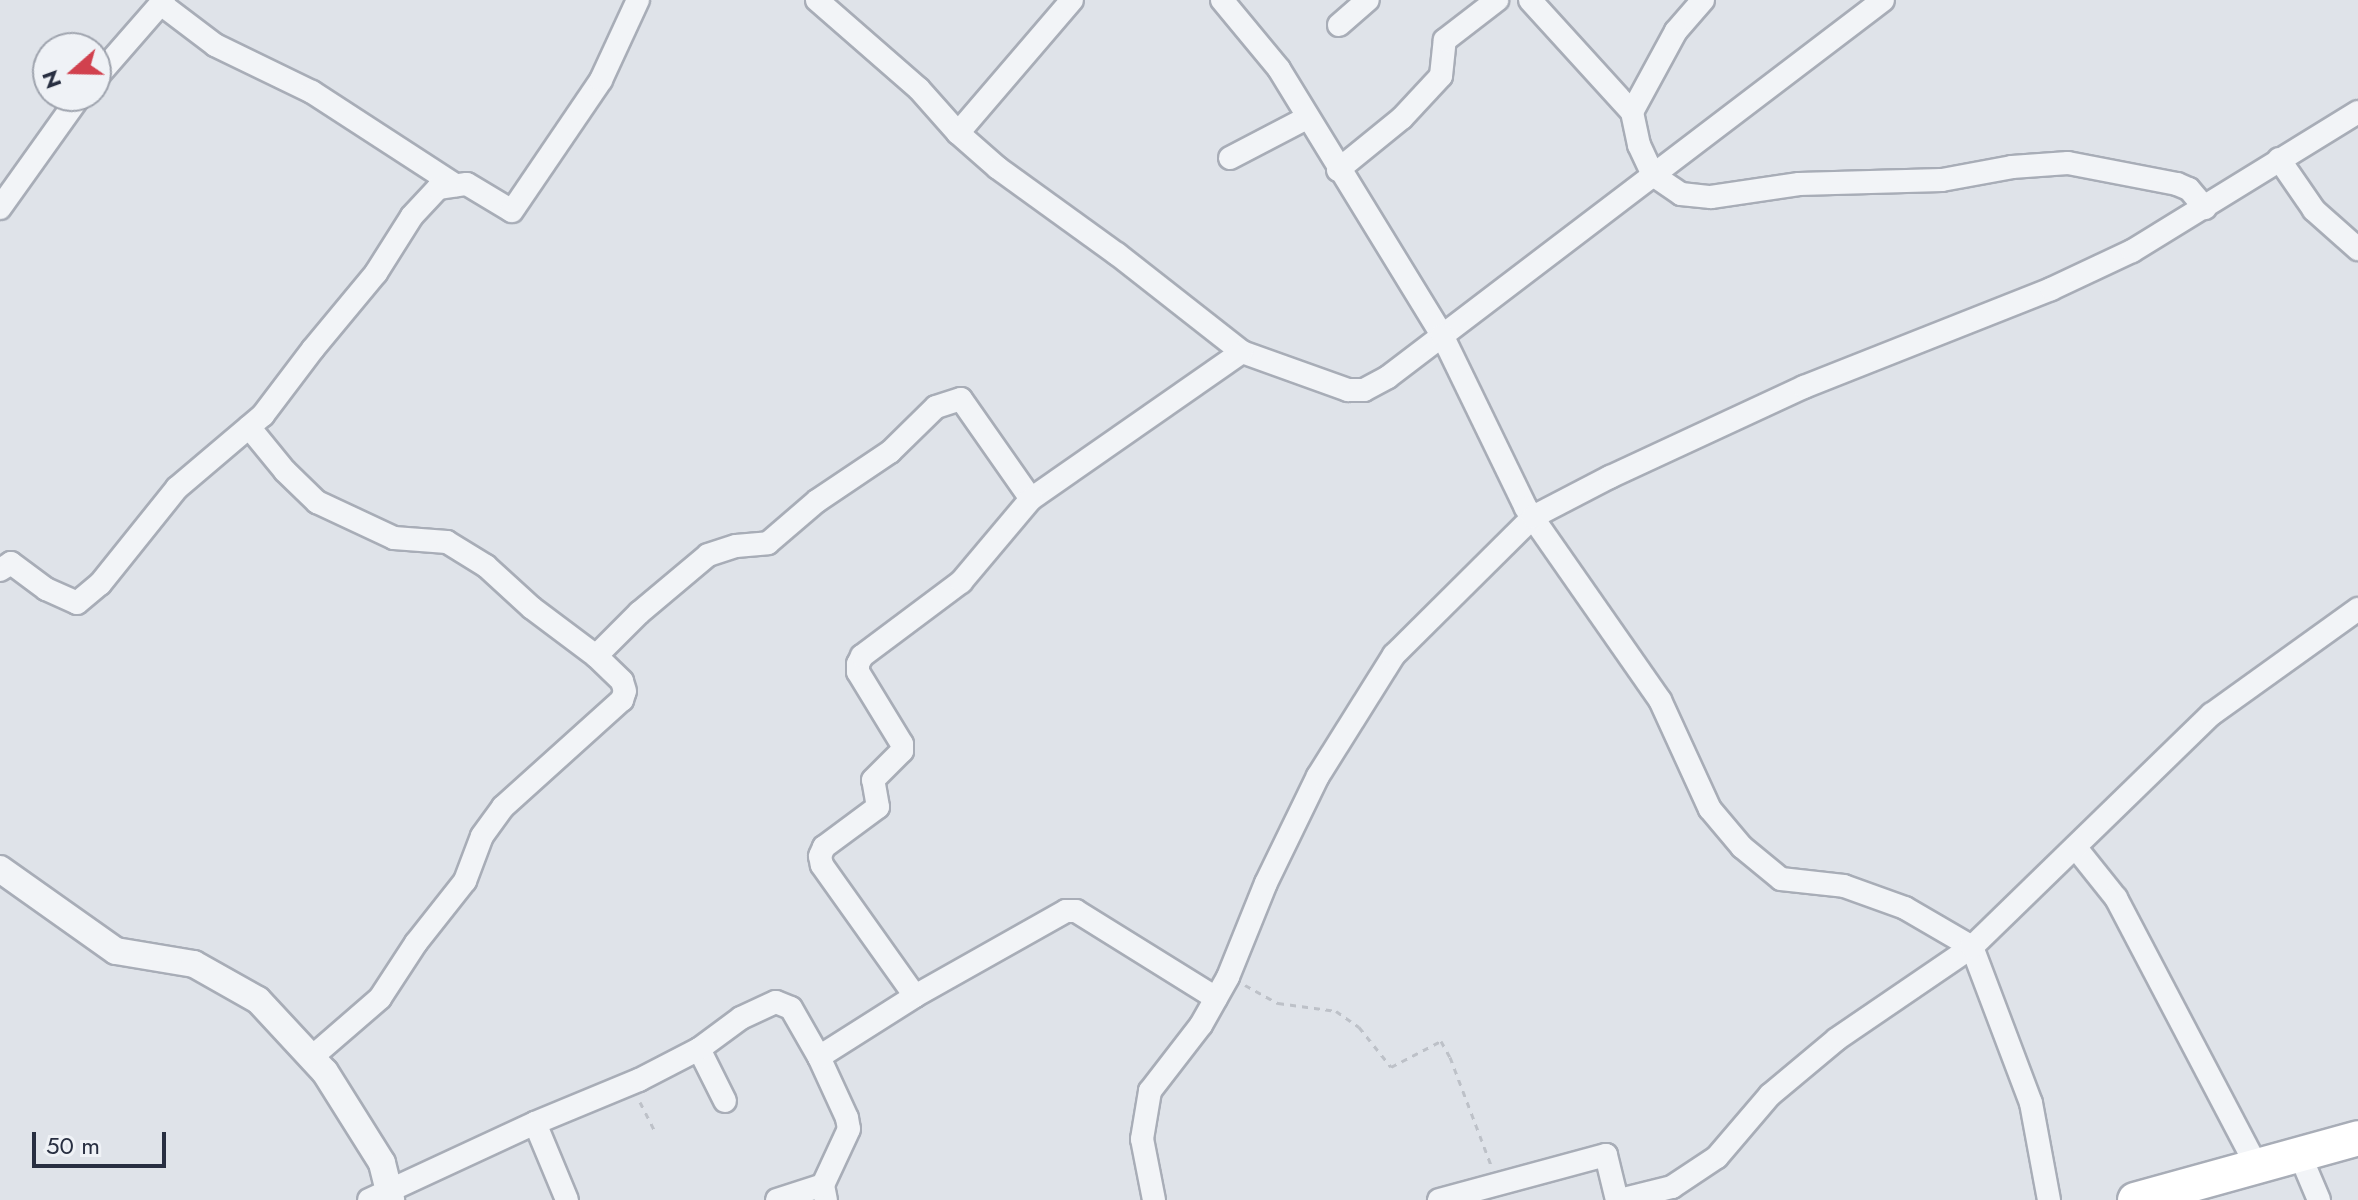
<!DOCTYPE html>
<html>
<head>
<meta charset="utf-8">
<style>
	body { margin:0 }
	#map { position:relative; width:2358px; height:1200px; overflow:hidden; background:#dfe3e9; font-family:Jost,sans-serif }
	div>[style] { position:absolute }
	.path>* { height:3px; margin-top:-1.5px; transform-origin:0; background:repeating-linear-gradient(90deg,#bdc1c8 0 6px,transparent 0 12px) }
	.roads { filter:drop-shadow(2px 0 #a8adb7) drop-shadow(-2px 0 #a8adb7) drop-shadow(0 2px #a8adb7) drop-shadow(0 -2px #a8adb7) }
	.minor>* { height:22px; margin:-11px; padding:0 11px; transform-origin:11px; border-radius:11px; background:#f2f4f7 }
	.tertiary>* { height:26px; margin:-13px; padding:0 13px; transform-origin:13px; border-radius:13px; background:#f2f4f7 }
	.primary>* { height:34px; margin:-17px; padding:0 17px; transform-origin:17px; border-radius:17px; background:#fff }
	span { translate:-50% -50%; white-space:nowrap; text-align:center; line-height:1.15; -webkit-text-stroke:8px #eff2f6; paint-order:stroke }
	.north { position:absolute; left:32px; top:32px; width:80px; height:80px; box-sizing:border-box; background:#eff2f6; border:2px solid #9fa4ae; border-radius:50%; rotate:250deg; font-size:22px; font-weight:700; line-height:32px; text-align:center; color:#282f41 }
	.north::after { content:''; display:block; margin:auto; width:28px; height:36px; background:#d1414e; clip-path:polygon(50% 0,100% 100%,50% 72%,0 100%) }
	.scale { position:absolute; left:32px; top:1132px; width:134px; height:36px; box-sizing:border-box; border:4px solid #282f41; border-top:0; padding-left:10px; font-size:24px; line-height:28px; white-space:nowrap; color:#282f41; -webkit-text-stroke:6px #eff2f6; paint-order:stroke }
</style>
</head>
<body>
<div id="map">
	<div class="path">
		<i style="left:1245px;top:985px;width:38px;rotate:29deg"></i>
		<i style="left:1278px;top:1003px;width:59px;rotate:7.9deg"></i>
		<i style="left:1336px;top:1011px;width:28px;rotate:35deg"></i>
		<i style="left:1359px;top:1027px;width:51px;rotate:51.3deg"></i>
		<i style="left:1391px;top:1067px;width:56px;rotate:-27.5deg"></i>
		<i style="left:1441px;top:1041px;width:18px;rotate:61deg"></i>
		<i style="left:1450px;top:1057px;width:116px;rotate:69.2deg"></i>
		<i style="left:640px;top:1102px;width:31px;rotate:63deg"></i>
	</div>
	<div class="roads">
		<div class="minor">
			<i style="left:817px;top:0;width:135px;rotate:41.1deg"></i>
			<i style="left:919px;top:89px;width:59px;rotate:48.4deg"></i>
			<i style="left:958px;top:133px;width:53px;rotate:41.2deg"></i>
			<i style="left:998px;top:168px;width:147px;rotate:35.9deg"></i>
			<i style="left:1117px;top:254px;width:159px;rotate:38.1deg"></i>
			<i style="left:1242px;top:352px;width:113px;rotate:19.7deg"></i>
			<i style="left:1348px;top:390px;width:16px"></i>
			<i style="left:1364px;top:390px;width:27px;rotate:-28deg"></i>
			<i style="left:1388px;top:377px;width:622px;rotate:-37.29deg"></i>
			<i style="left:1222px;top:0;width:89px;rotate:50.4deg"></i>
			<i style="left:1279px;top:69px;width:312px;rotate:58.5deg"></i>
			<i style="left:1442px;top:335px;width:192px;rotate:64.1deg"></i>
			<i style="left:1526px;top:508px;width:234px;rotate:55.1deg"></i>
			<i style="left:1660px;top:700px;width:120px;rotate:65.4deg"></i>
			<i style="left:1710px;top:809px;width:50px;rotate:49.9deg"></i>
			<i style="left:1742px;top:847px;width:50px;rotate:39.4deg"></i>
			<i style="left:1781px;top:879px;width:63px;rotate:6.3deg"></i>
			<i style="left:1844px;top:886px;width:65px;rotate:19.8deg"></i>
			<i style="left:1905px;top:908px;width:78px;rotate:30.2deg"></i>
			<i style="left:1972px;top:947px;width:167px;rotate:69.3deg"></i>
			<i style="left:2031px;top:1103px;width:99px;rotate:79.5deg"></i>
			<i style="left:1530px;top:0;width:151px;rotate:47.7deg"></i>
			<i style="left:1703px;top:0;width:41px;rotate:131.1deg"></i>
			<i style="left:1676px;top:31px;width:92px;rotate:118.5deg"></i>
			<i style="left:1632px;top:112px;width:34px;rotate:78deg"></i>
			<i style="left:1639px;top:145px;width:33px;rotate:65deg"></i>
			<i style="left:1653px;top:175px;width:34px;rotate:34deg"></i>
			<i style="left:1681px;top:194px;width:30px;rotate:6deg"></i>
			<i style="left:1711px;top:197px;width:89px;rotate:-8.4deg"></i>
			<i style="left:1799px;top:184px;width:143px;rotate:-1.6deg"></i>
			<i style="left:1942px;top:180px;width:71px;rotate:-10.5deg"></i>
			<i style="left:2012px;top:167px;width:56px;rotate:-4.1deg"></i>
			<i style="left:2068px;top:163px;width:111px;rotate:10.9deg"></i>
			<i style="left:2177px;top:184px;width:13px;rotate:23deg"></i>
			<i style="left:2189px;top:189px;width:25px;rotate:50deg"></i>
			<i style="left:161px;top:4px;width:68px;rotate:37.2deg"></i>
			<i style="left:215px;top:45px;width:108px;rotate:25.9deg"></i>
			<i style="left:312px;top:92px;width:171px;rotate:33deg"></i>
			<i style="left:1339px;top:25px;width:38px;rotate:-41deg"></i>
			<i style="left:96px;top:78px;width:103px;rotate:-48.9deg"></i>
			<i style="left:958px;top:133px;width:175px;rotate:-49.4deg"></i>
			<i style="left:1230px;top:158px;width:87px;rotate:-27.5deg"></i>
			<i style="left:2279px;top:159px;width:62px;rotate:55.5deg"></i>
			<i style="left:2314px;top:210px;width:59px;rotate:41.6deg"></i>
			<i style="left:1338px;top:170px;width:82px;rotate:-39.1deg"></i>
			<i style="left:1402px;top:118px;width:57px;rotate:-47.1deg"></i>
			<i style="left:1441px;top:76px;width:36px;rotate:-84deg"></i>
			<i style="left:1445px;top:40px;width:66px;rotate:-37.6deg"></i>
			<i style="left:0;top:208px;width:138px;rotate:-54.5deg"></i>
			<i style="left:249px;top:427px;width:57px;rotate:50.7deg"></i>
			<i style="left:285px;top:471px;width:45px;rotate:44.1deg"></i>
			<i style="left:317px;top:502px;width:85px;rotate:25.1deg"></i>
			<i style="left:394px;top:538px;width:53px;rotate:4.3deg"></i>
			<i style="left:447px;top:542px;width:46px;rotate:31.6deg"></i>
			<i style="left:486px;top:566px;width:62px;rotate:42.4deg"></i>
			<i style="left:532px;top:608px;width:80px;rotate:36.9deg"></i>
			<i style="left:596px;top:656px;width:61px;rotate:-45deg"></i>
			<i style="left:639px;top:613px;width:90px;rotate:-40deg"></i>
			<i style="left:708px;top:555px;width:29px;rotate:-18deg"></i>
			<i style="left:736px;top:546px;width:32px;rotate:-5deg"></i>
			<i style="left:768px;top:543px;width:65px;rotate:-40.6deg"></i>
			<i style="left:817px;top:501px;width:88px;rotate:-33.9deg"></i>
			<i style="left:890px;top:452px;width:64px;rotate:-44.4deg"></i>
			<i style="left:936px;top:407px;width:26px;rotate:-18deg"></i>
			<i style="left:961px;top:399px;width:122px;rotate:55deg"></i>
			<i style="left:1031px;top:499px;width:257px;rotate:-34.9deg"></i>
			<i style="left:0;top:570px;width:13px;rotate:-32deg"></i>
			<i style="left:11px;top:563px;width:44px;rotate:36.6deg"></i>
			<i style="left:46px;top:589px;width:34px;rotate:24deg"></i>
			<i style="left:77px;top:603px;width:30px;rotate:-40deg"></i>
			<i style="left:100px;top:584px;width:123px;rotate:-51.3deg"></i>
			<i style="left:177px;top:488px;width:113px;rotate:-40.3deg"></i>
			<i style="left:263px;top:415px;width:83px;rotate:-52.9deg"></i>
			<i style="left:313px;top:349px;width:99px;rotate:-50.3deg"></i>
			<i style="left:376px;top:273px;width:67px;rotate:-57.7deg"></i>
			<i style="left:412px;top:216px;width:38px;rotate:-47deg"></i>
			<i style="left:438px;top:188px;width:29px;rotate:-8deg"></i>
			<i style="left:467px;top:184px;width:52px;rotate:31deg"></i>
			<i style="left:512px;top:211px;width:158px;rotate:-55.8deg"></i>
			<i style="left:601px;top:80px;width:88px;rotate:-65.2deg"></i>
			<i style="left:2076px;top:848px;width:64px;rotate:51.3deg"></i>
			<i style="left:2116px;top:898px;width:304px;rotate:62.3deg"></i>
			<i style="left:915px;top:996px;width:161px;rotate:-125.4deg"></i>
			<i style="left:822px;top:865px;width:9px;rotate:-103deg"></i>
			<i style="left:820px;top:856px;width:10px;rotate:-66deg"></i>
			<i style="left:824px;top:847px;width:67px;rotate:-36.5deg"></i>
			<i style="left:878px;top:807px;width:27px;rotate:-100deg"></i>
			<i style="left:873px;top:780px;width:41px;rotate:-45deg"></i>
			<i style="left:902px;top:751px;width:7px;rotate:-90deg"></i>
			<i style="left:902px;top:744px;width:84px;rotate:-121.4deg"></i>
			<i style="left:858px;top:672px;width:8px;rotate:-90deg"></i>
			<i style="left:858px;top:664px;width:9px;rotate:-63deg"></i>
			<i style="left:862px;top:656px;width:124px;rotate:-36.8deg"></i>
			<i style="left:961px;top:582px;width:109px;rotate:-49.9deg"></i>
			<i style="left:699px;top:1049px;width:58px;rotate:63.4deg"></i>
			<i style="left:312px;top:1057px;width:90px;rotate:-40.9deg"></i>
			<i style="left:380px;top:998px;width:66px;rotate:-56.8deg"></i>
			<i style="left:416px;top:943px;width:79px;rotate:-51.7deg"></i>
			<i style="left:465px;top:881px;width:48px;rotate:-69.3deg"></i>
			<i style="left:482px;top:836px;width:36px;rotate:-54deg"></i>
			<i style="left:503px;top:807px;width:160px;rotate:-42deg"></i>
			<i style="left:622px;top:700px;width:9px;rotate:-72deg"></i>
			<i style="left:625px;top:691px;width:10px;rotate:-107deg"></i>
			<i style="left:622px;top:681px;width:36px;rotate:-136deg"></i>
			<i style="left:819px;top:1057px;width:67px;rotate:65.3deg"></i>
			<i style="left:847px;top:1118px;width:11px;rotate:80deg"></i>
			<i style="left:849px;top:1129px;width:62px;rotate:114.9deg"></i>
			<i style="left:823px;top:1185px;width:15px;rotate:79deg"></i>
			<i style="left:535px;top:1123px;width:83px;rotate:67.4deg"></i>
			<i style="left:2300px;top:1155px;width:49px;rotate:67.1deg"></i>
			<i style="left:369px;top:1200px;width:183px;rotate:-24.9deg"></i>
			<i style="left:535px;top:1123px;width:113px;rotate:-22.5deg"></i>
			<i style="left:639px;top:1080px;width:68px;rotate:-27.3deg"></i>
			<i style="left:699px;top:1049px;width:52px;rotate:-36.4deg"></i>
			<i style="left:741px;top:1018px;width:38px;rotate:-25deg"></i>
			<i style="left:776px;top:1002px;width:16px;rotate:22deg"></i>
			<i style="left:791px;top:1008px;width:56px;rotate:60.3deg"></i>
			<i style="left:819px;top:1057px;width:114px;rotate:-32.4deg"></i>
			<i style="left:915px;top:996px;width:173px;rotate:-29.4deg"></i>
			<i style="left:1066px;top:911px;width:10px"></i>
			<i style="left:1076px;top:911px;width:165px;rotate:31.9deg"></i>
			<i style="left:777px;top:1200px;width:48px;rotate:-18.1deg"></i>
			<i style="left:1154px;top:1200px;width:62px;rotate:-101.1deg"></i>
			<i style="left:1142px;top:1139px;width:49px;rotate:-80.5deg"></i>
			<i style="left:1150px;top:1091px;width:83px;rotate:-52.3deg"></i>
			<i style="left:1201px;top:1025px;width:55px;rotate:-60.6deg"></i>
			<i style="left:1228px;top:977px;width:101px;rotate:-68deg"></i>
			<i style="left:1266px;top:883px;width:119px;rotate:-64.1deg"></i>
			<i style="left:1318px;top:776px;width:143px;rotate:-57.9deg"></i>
			<i style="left:1394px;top:655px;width:196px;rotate:-44.8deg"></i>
			<i style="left:1533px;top:517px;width:87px;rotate:-27.5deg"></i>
			<i style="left:1610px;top:477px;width:214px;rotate:-24.9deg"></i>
			<i style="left:1804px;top:387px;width:266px;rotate:-21.6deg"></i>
			<i style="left:2051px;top:289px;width:89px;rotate:-25.1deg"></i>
			<i style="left:2132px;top:251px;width:265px;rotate:-31.6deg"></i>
			<i style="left:1439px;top:1200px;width:173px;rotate:-15.1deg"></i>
			<i style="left:1606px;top:1155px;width:46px;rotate:76.3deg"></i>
			<i style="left:1620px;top:1200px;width:54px;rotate:-14deg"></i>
			<i style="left:1672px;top:1187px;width:54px;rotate:-33.7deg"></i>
			<i style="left:1717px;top:1157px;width:82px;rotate:-49.5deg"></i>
			<i style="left:1770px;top:1095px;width:87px;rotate:-39.9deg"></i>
			<i style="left:1837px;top:1039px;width:163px;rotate:-34.3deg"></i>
			<i style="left:1972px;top:947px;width:334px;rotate:-44.2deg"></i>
			<i style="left:2212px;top:714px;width:180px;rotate:-35.7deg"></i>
		</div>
		<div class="tertiary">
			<i style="left:0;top:869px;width:142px;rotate:35.3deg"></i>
			<i style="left:116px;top:951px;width:79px;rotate:9.5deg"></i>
			<i style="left:194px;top:964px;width:73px;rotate:29.4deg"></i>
			<i style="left:258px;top:1000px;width:98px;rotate:47.1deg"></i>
			<i style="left:325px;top:1072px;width:107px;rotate:57.9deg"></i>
			<i style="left:382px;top:1163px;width:38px;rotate:76deg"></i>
		</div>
		<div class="primary">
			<i style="left:2135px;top:1200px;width:231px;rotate:-15.5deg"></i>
		</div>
	</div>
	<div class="north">N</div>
	<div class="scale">50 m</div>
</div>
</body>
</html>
